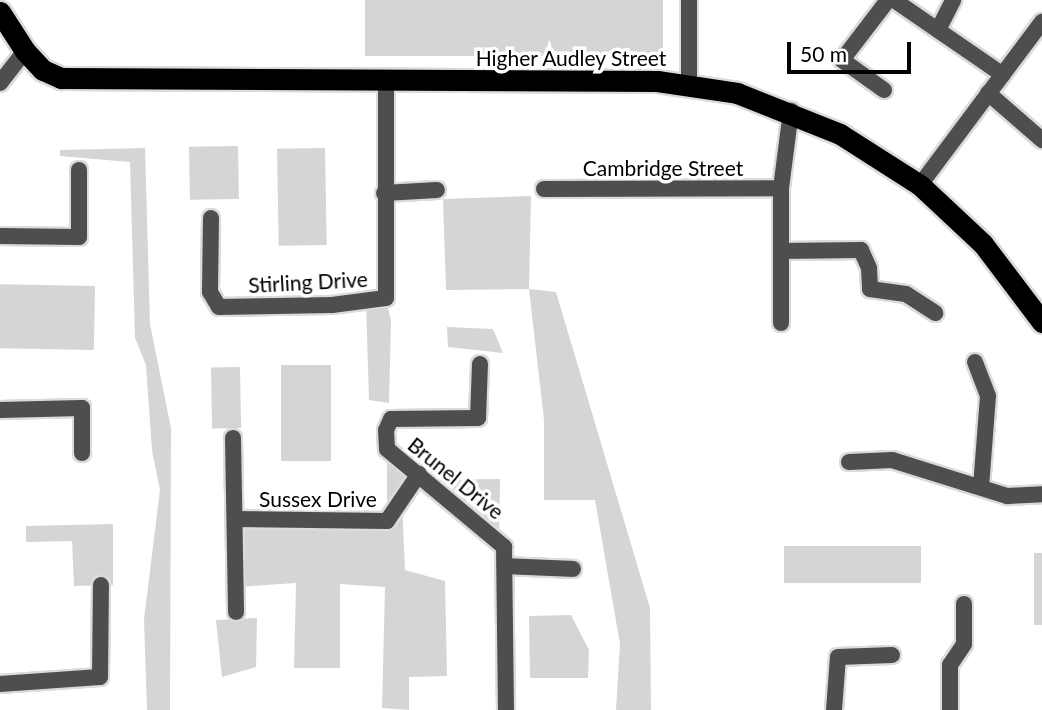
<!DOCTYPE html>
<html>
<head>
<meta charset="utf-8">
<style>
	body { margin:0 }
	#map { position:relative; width:1042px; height:710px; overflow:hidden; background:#fff; font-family:Lato,sans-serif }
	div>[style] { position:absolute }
	.green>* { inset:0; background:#d5d5d5; transform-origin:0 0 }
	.roads { filter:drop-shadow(2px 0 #dbdbdb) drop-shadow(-2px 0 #dbdbdb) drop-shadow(0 2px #dbdbdb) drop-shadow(0 -2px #dbdbdb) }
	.minor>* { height:16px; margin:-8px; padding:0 8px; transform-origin:8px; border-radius:8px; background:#4e4e4e }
	.highway>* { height:21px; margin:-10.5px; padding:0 10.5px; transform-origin:10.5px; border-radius:10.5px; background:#000 }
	span { translate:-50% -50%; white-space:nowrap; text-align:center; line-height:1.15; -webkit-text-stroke:7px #fff; paint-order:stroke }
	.street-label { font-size:21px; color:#000 }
	.scale { position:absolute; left:787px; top:42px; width:124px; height:32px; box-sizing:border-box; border:4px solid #000; border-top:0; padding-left:9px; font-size:21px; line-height:24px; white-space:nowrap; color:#000; -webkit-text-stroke:5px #fff; paint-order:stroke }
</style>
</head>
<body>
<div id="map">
	<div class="green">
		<i style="left:365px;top:0;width:298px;height:56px"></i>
		<i style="left:238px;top:146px;width:53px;height:49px;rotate:89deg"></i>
		<i style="clip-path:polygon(145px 148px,150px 324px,171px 428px,170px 710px,147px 710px,144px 619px,160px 490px,152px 451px,146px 365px,135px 338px,130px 162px,60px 156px,60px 150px)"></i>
		<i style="left:325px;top:148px;width:97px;height:48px;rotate:89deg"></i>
		<i style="clip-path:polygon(531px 196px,529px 289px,556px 292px,650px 608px,651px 710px,616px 710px,620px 644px,595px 500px,544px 500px,544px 420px,529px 289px,446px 290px,443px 199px)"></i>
		<i style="left:95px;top:286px;width:64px;height:95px;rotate:91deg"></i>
		<i style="clip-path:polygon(386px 298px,391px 321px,389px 403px,369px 400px,366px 303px)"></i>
		<i style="clip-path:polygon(447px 327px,493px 329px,503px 353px,448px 347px)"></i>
		<i style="left:281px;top:365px;width:50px;height:96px"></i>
		<i style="left:240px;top:367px;width:61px;height:29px;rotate:89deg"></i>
		<i style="clip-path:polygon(387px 449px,419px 474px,402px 501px,405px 570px,445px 581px,447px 676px,409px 677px,409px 710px,382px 708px,385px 587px,340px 584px,340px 668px,294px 668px,296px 583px,236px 587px,235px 519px,387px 520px)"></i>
		<i style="clip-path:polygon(500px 479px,499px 540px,427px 480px)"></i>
		<i style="clip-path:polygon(113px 524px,113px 585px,74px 586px,72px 541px,26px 542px,26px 526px)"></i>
		<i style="left:921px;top:546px;width:37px;height:137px;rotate:90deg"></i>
		<i style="left:1034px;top:553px;width:8px;height:72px"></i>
		<i style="clip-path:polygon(571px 615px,589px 650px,588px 678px,530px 678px,529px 616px)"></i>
		<i style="clip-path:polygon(257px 618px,256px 667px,222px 677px,216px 620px)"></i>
	</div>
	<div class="roads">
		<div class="minor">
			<i style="left:894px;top:0;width:132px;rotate:34.5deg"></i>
			<i style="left:938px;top:30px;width:34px;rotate:-63deg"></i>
			<i style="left:0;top:83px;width:41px;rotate:-52deg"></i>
			<i style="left:689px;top:84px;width:84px;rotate:-90deg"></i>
			<i style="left:884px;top:90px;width:52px;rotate:-144.5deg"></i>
			<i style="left:842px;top:60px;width:76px;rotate:-52.5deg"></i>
			<i style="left:988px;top:93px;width:72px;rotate:41deg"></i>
			<i style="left:920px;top:185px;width:204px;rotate:-53.2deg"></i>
			<i style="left:544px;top:189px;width:237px;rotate:-0.2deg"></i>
			<i style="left:384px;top:193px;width:53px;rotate:-3.2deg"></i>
			<i style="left:211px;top:218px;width:74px;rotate:90.8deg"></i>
			<i style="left:210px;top:292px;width:17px;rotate:59deg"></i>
			<i style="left:219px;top:307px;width:113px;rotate:-1deg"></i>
			<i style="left:332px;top:305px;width:54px;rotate:-7.4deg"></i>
			<i style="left:386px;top:298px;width:216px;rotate:-90deg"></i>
			<i style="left:0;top:236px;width:79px;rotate:0.7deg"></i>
			<i style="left:79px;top:237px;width:67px;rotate:-90deg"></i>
			<i style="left:782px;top:251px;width:79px;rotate:-0.7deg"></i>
			<i style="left:861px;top:250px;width:20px;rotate:66deg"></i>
			<i style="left:869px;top:268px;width:21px;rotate:87deg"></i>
			<i style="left:870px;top:289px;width:36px;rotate:8deg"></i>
			<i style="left:906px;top:294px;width:35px;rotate:33deg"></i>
			<i style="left:781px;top:323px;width:135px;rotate:-90deg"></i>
			<i style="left:781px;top:188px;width:78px;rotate:-82.6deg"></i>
			<i style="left:975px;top:362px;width:36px;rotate:69deg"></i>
			<i style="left:988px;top:396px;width:91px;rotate:94.4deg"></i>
			<i style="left:480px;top:364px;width:54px;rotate:92.1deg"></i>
			<i style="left:478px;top:418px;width:87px;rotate:179.3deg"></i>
			<i style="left:391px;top:419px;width:12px;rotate:114deg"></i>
			<i style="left:386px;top:430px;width:19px;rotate:87deg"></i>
			<i style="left:387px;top:449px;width:153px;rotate:39.9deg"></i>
			<i style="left:504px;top:547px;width:163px;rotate:89.3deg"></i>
			<i style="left:0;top:410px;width:82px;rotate:-1.4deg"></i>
			<i style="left:82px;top:408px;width:45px;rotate:90deg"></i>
			<i style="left:233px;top:438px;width:174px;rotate:89deg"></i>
			<i style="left:849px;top:462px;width:43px;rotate:-2.7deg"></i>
			<i style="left:892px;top:460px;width:121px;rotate:17.4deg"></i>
			<i style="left:1007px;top:496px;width:35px;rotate:-3deg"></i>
			<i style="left:235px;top:519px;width:152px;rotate:0.8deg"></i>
			<i style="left:387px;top:521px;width:57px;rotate:-55.8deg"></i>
			<i style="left:505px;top:566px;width:68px;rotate:2.5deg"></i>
			<i style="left:0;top:684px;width:100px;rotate:-4deg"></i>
			<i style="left:100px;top:677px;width:92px;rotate:-89.4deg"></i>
			<i style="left:834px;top:710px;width:53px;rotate:-85.7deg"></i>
			<i style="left:838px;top:657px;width:54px;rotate:-2.1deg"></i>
			<i style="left:950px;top:710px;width:45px;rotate:-90deg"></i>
			<i style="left:950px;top:665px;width:25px;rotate:-56deg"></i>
			<i style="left:964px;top:644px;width:40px;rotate:-90deg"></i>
		</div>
		<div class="highway">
			<i style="left:0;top:12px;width:46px;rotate:57.3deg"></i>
			<i style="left:25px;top:51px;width:26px;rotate:47deg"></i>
			<i style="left:43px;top:70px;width:20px;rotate:24deg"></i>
			<i style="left:61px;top:78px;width:596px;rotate:0.29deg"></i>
			<i style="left:657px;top:81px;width:81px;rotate:8.5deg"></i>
			<i style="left:737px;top:93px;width:111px;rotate:21.7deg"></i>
			<i style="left:840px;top:134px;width:95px;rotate:32.5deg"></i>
			<i style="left:920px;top:185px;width:86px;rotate:43.1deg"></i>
			<i style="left:983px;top:244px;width:98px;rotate:52.9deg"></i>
		</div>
	</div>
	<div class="street-label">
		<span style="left:571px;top:58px">Higher Audley Street</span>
		<span style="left:663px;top:168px">Cambridge Street</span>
		<span style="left:308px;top:282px;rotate:-3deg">Stirling Drive</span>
		<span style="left:456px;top:478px;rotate:39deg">Brunel Drive</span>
		<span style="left:318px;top:499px">Sussex Drive</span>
	</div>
	<div class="scale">50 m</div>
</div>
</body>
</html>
